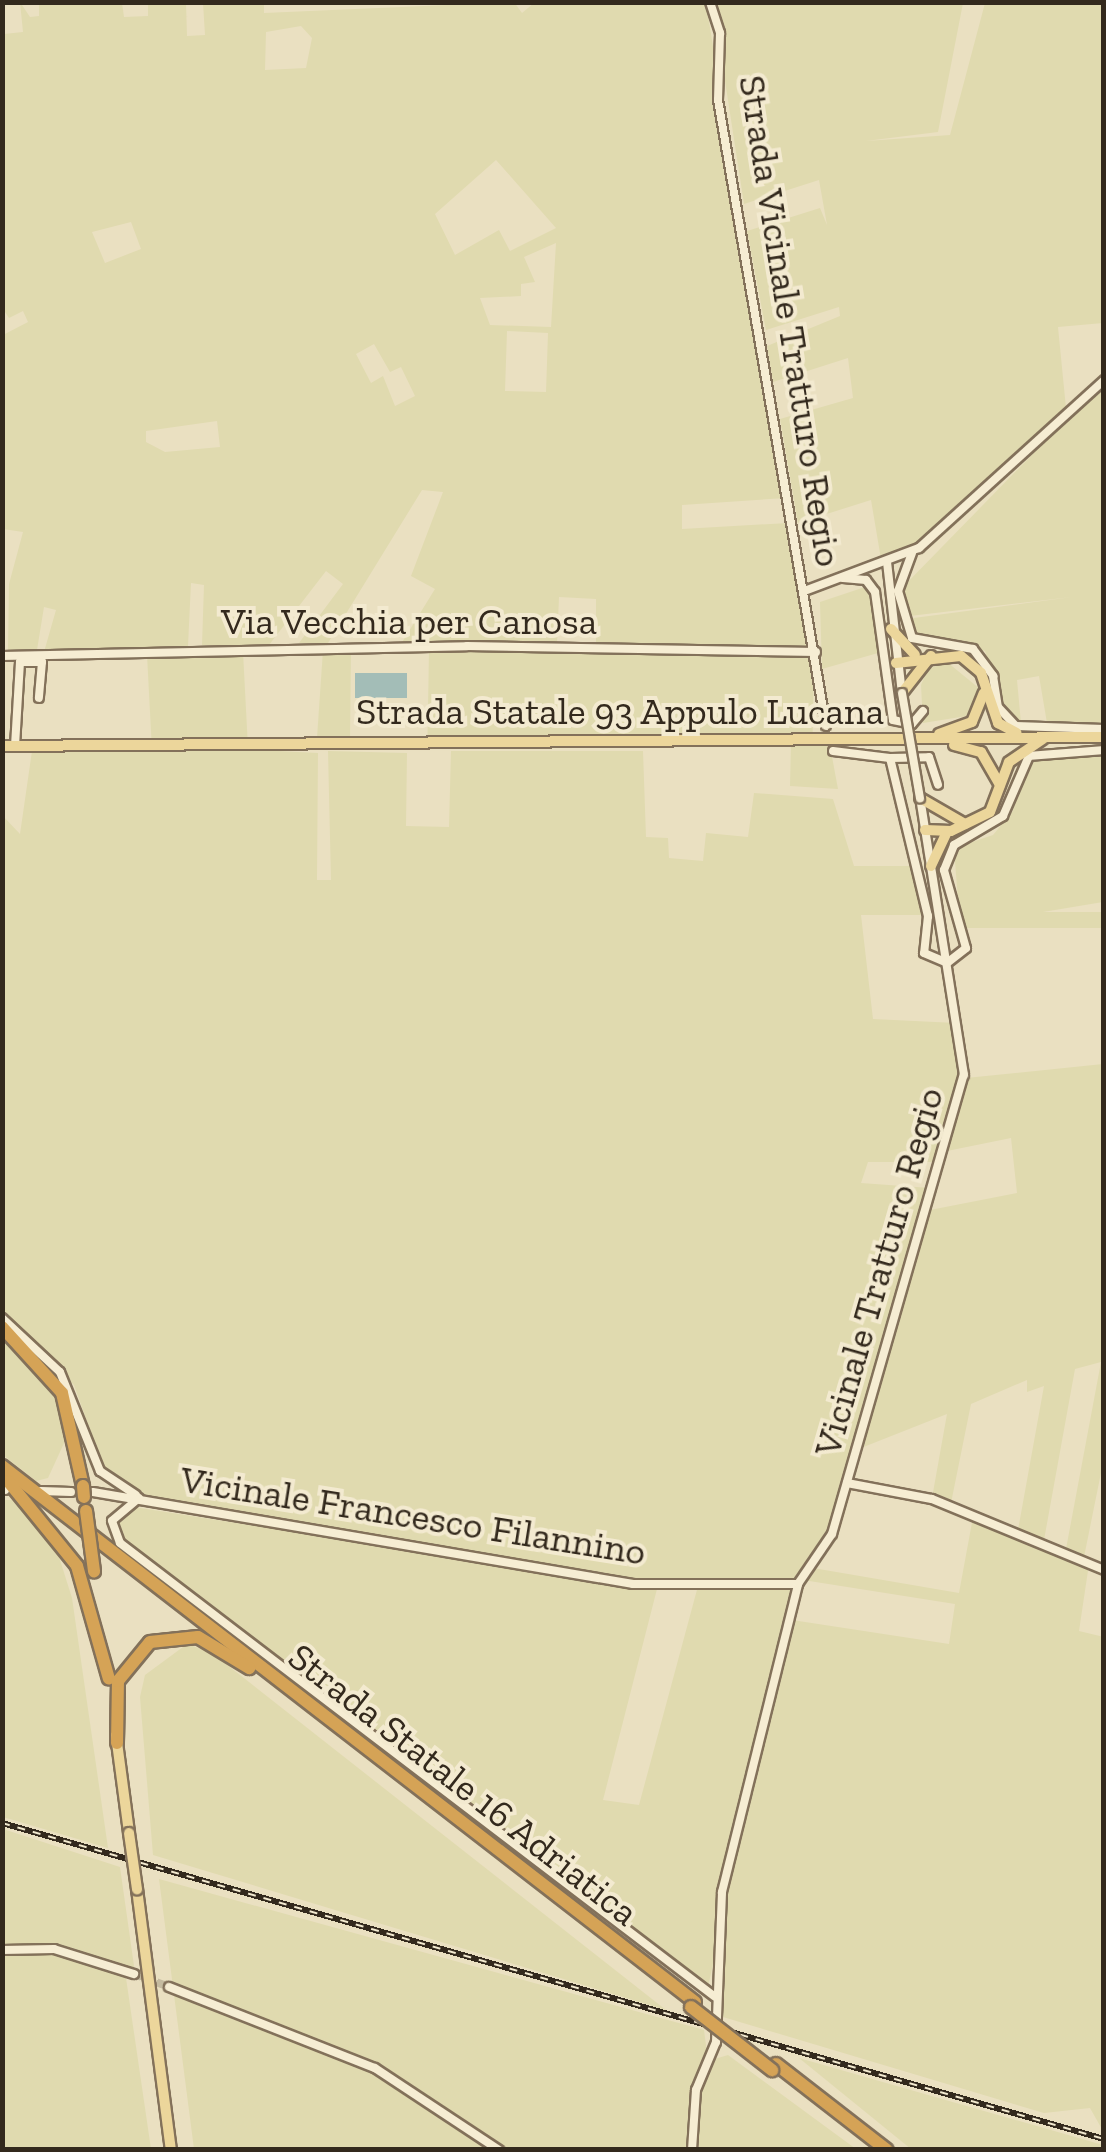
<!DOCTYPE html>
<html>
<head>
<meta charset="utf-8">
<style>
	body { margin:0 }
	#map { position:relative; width:1106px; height:2152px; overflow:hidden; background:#eae0c1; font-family:"Zilla Slab",serif }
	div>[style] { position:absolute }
	.farmland>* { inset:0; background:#e0daaf; transform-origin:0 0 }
	.water>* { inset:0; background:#a3bdb7; transform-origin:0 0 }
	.minor-tunnel>* { height:8px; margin-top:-4px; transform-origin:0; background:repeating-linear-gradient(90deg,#c5bba0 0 8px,transparent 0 12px) }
	.roads { filter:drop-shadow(2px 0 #83715a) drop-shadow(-2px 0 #83715a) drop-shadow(0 2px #83715a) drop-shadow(0 -2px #83715a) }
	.minor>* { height:8px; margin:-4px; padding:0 4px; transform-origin:4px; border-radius:4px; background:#f6edd3 }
	.major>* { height:10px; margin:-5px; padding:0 5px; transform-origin:5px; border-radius:5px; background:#ecd69b }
	.highway>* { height:12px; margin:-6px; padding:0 6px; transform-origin:6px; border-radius:6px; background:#d5a356 }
	.rail>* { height:6px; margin-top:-3px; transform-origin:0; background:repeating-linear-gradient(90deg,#f3ead0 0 8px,#33291d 0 16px); box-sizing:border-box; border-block:2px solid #33291d }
	.bridges { filter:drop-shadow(2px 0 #83715a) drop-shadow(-2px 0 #83715a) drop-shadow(0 2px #83715a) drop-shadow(0 -2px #83715a) }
	.minor-bridge>* { height:8px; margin:-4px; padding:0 4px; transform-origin:4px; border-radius:4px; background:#f6edd3 }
	.major-bridge>* { height:10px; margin:-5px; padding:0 5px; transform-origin:5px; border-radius:5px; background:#ecd69b }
	.highway-bridge>* { height:12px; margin:-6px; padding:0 6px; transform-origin:6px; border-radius:6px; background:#d5a356 }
	span { translate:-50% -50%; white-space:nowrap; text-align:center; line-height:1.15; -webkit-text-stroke:8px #f3ead0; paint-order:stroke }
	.street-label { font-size:38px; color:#33291d }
	.frame { position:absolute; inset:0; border:5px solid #33291d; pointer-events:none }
</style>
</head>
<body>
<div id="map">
	<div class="farmland">
		<i style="clip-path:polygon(evenodd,20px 2px,30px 17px,39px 16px,39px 3px,122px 3px,124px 17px,148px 16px,148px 3px,186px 3px,187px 36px,205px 35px,203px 3px,264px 3px,264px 13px,514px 2px,522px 13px,534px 3px,706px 3px,786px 498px,682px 505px,682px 529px,788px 523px,813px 649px,596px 645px,596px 599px,559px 597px,557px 644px,401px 644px,435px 589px,411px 576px,443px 492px,422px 490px,328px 643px,299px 643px,343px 584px,326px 571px,269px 645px,202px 645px,204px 585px,191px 583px,188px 646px,44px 652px,56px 610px,44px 607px,37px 650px,8px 650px,9px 584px,23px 532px,3px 529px,3px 335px,28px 322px,23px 311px,9px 318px,3px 309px,2px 26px,4px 34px,23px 32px,20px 2px,301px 26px,312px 38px,306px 68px,265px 70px,266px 32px,301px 26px,20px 2px,496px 160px,556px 228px,510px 251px,499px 230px,455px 255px,435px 214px,496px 160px,20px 2px,131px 222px,141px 249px,105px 263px,92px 232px,131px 222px,20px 2px,556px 243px,551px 327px,490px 325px,480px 298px,521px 296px,521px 284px,535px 282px,524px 257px,556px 243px,20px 2px,507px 331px,548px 333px,546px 392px,505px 391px,507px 331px,20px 2px,374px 344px,390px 372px,401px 367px,415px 396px,395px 406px,383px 376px,371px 383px,356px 354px,374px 344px,20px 2px,217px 421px,220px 447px,165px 452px,146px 442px,146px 431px,217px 421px)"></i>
		<i style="clip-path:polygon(713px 3px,963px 3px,938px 132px,866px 141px,950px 135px,985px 3px,1103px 3px,1103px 323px,1058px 327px,1066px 408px,917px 545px,881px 559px,871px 500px,798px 523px,780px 419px,853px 398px,848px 358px,773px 382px,767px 346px,840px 316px,839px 307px,766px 330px,747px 231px,820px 208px,827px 225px,819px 180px,744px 204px)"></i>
		<i style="clip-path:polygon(1103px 382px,1103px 728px,1047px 723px,1039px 676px,1017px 680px,1021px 723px,1003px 708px,985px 651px,914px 635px,906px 619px,1072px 597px,901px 617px,899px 591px)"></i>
		<i style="clip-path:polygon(868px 586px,878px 653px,822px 669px,820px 602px)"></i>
		<i style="clip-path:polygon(323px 650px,351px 650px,350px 738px,317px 738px)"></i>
		<i style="left:429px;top:651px;width:385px;height:86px;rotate:1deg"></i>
		<i style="left:243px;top:652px;width:88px;height:96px;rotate:87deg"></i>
		<i style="clip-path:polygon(947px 662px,980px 689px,973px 715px,923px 723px,921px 685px,928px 669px)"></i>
		<i style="clip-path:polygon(791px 744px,830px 746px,838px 789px,790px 786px)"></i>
		<i style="clip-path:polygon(237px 749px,318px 753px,317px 880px,331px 880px,328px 751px,407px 753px,406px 826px,449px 827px,451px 751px,643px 751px,646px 837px,668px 838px,669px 858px,703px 861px,706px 833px,748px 837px,754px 793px,833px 799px,854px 866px,910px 866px,924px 915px,861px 915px,873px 1019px,956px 1023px,960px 1079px,937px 1162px,868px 1162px,861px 1183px,930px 1188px,834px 1516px,800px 1579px,641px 1582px,152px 1500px,105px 1472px,74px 1385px,3px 1314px,2px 815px,20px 834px,32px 751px)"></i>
		<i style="clip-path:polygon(1103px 754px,1103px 902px,960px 926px,954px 848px,993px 835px,1013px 811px,1022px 768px,1038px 758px)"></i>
		<i style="left:1103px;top:912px;width:16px;height:137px;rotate:90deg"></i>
		<i style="clip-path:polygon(1103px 1064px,1104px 1458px,1084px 1557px,1066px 1549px,1101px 1362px,1075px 1369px,1044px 1540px,1018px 1530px,1044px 1386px,1027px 1392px,1027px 1380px,971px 1404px,951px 1503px,932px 1498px,947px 1414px,861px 1448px,930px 1210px,1017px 1193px,1011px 1138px,947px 1151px,966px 1078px)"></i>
		<i style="clip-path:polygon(2px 1333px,64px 1405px,65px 1441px,48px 1478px,36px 1481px,3px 1455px)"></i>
		<i style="clip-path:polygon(3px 1500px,16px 1500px,54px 1541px,72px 1598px,108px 1848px,3px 1817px)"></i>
		<i style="clip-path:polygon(134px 1507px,657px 1589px,603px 1800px,639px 1805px,698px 1586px,794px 1588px,708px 1987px,440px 1783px,450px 1782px,453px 1765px,442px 1762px,436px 1780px,121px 1539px,117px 1516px)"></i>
		<i style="clip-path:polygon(973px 1517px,1089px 1564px,1079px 1631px,1104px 1637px,1103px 2131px,1090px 2108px,1044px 2113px,723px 2017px,716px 1972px,728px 1880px,792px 1620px,949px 1644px,955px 1604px,803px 1580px,813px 1568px,959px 1593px)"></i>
		<i style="clip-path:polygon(187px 1644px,212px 1653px,666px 2010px,153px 1855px,140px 1697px,145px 1675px)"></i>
		<i style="clip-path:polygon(3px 1829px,120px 1867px,135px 1973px,55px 1948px,3px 1949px)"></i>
		<i style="clip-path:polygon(159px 1879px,704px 2030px,708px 2061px,728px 2055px,856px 2149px,194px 2149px)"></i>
		<i style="clip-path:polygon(57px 1952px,126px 1978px,151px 2149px,3px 2149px,2px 1955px)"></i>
		<i style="clip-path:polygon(799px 2058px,1103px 2145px,1103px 2149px,911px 2149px)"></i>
	</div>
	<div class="water">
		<i style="left:407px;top:673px;width:25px;height:52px;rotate:90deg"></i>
	</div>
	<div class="minor-tunnel">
		<i style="left:134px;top:1974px;width:37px;rotate:20deg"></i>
	</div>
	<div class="roads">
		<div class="minor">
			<i style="left:710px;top:2px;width:33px;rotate:72deg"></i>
			<i style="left:720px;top:33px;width:67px;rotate:91.7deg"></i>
			<i style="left:718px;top:100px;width:635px;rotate:80.21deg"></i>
			<i style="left:912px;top:553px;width:40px;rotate:110.2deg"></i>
			<i style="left:898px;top:591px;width:49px;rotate:73.4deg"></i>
			<i style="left:912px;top:638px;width:62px;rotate:10.2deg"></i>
			<i style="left:973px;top:649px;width:34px;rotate:53deg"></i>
			<i style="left:993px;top:676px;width:31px;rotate:81deg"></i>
			<i style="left:998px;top:707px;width:26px;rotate:47deg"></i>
			<i style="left:1016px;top:726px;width:88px;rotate:2deg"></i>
			<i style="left:887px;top:562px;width:132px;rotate:83.5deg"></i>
			<i style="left:843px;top:578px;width:23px;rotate:5deg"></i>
			<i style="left:866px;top:580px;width:15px;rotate:53deg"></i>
			<i style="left:875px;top:592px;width:129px;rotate:82deg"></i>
			<i style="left:893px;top:720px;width:19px;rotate:12deg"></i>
			<i style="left:912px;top:724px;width:17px;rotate:-50deg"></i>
			<i style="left:807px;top:590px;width:120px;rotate:-20.6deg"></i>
			<i style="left:919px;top:548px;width:250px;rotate:-42.2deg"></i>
			<i style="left:2px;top:656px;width:465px;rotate:-1.2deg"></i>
			<i style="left:467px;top:646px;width:349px;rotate:1deg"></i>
			<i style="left:15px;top:746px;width:84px;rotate:-86.6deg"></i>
			<i style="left:20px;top:662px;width:22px"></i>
			<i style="left:42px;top:662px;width:36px;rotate:95deg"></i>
			<i style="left:833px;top:751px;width:57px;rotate:7deg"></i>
			<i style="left:890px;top:758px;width:163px;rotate:76.5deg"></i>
			<i style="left:928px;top:916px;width:37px;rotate:96deg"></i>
			<i style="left:924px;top:953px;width:25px;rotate:23deg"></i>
			<i style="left:890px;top:758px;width:39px;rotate:-1deg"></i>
			<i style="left:929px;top:757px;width:29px;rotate:72deg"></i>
			<i style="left:947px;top:963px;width:24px;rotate:-38deg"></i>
			<i style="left:966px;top:948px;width:81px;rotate:-105.8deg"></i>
			<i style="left:944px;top:870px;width:27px;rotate:-68deg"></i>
			<i style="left:954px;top:845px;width:57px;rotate:-30.6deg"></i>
			<i style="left:1003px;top:816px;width:65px;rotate:-66.6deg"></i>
			<i style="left:1029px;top:756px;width:75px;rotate:-4.6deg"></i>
			<i style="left:2px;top:1318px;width:79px;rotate:43deg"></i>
			<i style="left:60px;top:1372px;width:107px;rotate:68deg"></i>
			<i style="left:100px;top:1471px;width:43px;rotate:33.7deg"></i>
			<i style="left:847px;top:1483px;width:86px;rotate:10.7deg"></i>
			<i style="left:932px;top:1499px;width:186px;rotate:22.4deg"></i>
			<i style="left:2px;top:1490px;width:3px"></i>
			<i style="left:41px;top:1491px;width:30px;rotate:2deg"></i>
			<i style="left:93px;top:1492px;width:548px;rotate:9.67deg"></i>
			<i style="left:633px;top:1584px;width:165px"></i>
			<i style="left:139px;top:1498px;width:35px;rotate:140deg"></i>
			<i style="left:112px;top:1521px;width:23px;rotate:70deg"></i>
			<i style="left:120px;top:1543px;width:748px;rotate:37.34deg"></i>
			<i style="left:2px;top:1950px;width:52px;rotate:-1.1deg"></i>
			<i style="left:54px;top:1949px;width:84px;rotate:17.4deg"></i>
			<i style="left:169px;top:1987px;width:221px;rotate:21.5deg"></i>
			<i style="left:375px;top:2068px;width:149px;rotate:33.5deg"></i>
			<i style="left:692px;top:2150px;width:60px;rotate:-86.2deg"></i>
			<i style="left:696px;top:2090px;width:52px;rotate:-67.4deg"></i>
			<i style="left:716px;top:2042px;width:150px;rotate:-87.7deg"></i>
			<i style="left:722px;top:1892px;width:317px;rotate:-76.1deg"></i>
			<i style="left:798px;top:1584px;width:60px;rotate:-55.8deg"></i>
			<i style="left:832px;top:1534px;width:478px;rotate:-74deg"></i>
			<i style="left:964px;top:1075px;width:280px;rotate:-99deg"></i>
		</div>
		<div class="major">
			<i style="left:891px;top:629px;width:35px;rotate:47deg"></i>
			<i style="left:896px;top:663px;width:65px;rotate:-6.1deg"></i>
			<i style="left:961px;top:656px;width:26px;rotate:40deg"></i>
			<i style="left:981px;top:673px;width:53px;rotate:71.2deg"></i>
			<i style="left:998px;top:723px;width:21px;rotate:28deg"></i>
			<i style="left:902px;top:693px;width:47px;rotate:-51.9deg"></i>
			<i style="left:939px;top:734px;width:35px;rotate:-20deg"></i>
			<i style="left:972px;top:722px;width:31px;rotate:-68deg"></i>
			<i style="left:954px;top:745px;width:28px;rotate:15deg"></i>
			<i style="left:981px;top:752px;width:38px;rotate:60deg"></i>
			<i style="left:2px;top:746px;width:1102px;rotate:-0.47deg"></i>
			<i style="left:920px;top:798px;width:52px;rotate:30deg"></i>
			<i style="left:925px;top:830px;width:26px;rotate:2deg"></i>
			<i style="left:951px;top:831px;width:43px;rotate:-26deg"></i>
			<i style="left:990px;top:812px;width:53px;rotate:-69.2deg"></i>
			<i style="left:1009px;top:762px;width:41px;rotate:-34.1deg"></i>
			<i style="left:931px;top:866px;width:38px;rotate:-65deg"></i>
			<i style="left:116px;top:1735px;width:99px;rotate:82.4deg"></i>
			<i style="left:137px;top:1889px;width:263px;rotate:82.6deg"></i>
		</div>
		<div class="highway">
			<i style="left:2px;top:1327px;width:89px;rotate:47.7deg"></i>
			<i style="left:62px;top:1393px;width:95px;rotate:77.3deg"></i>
			<i style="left:2px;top:1466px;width:876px;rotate:37.72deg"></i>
			<i style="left:8px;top:1481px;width:109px;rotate:50.9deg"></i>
			<i style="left:77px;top:1566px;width:117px;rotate:74.2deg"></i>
			<i style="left:117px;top:1743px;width:62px;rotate:-89.1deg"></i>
			<i style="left:118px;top:1681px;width:50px;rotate:-50.6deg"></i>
			<i style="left:150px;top:1642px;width:48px;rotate:-5.9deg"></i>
			<i style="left:198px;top:1637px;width:60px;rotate:31.3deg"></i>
			<i style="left:776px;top:2064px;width:140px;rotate:37.8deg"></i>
		</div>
	</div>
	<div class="rail">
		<i style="left:2px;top:1823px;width:1146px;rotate:16deg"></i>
	</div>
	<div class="bridges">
		<div class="minor-bridge">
			<i style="left:902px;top:693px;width:107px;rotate:80.3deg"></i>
		</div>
		<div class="major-bridge">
			<i style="left:129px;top:1833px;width:57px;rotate:81.9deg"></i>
		</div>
		<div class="highway-bridge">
			<i style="left:83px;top:1486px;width:11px;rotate:85deg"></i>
			<i style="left:86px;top:1511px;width:61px;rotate:82.4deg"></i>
			<i style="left:691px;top:2007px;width:103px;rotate:37.9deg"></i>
		</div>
	</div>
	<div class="street-label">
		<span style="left:790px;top:321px;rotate:81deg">Strada Vicinale Tratturo Regio</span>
		<span style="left:409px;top:622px">Via Vecchia per Canosa</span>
		<span style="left:620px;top:712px">Strada Statale 93 Appulo Lucana</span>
		<span style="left:879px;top:1272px;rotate:-74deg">Vicinale Tratturo Regio</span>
		<span style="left:413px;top:1516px;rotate:9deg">Vicinale Francesco Filannino</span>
		<span style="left:463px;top:1785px;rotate:38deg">Strada Statale 16 Adriatica</span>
	</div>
	<div class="frame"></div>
</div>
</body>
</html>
